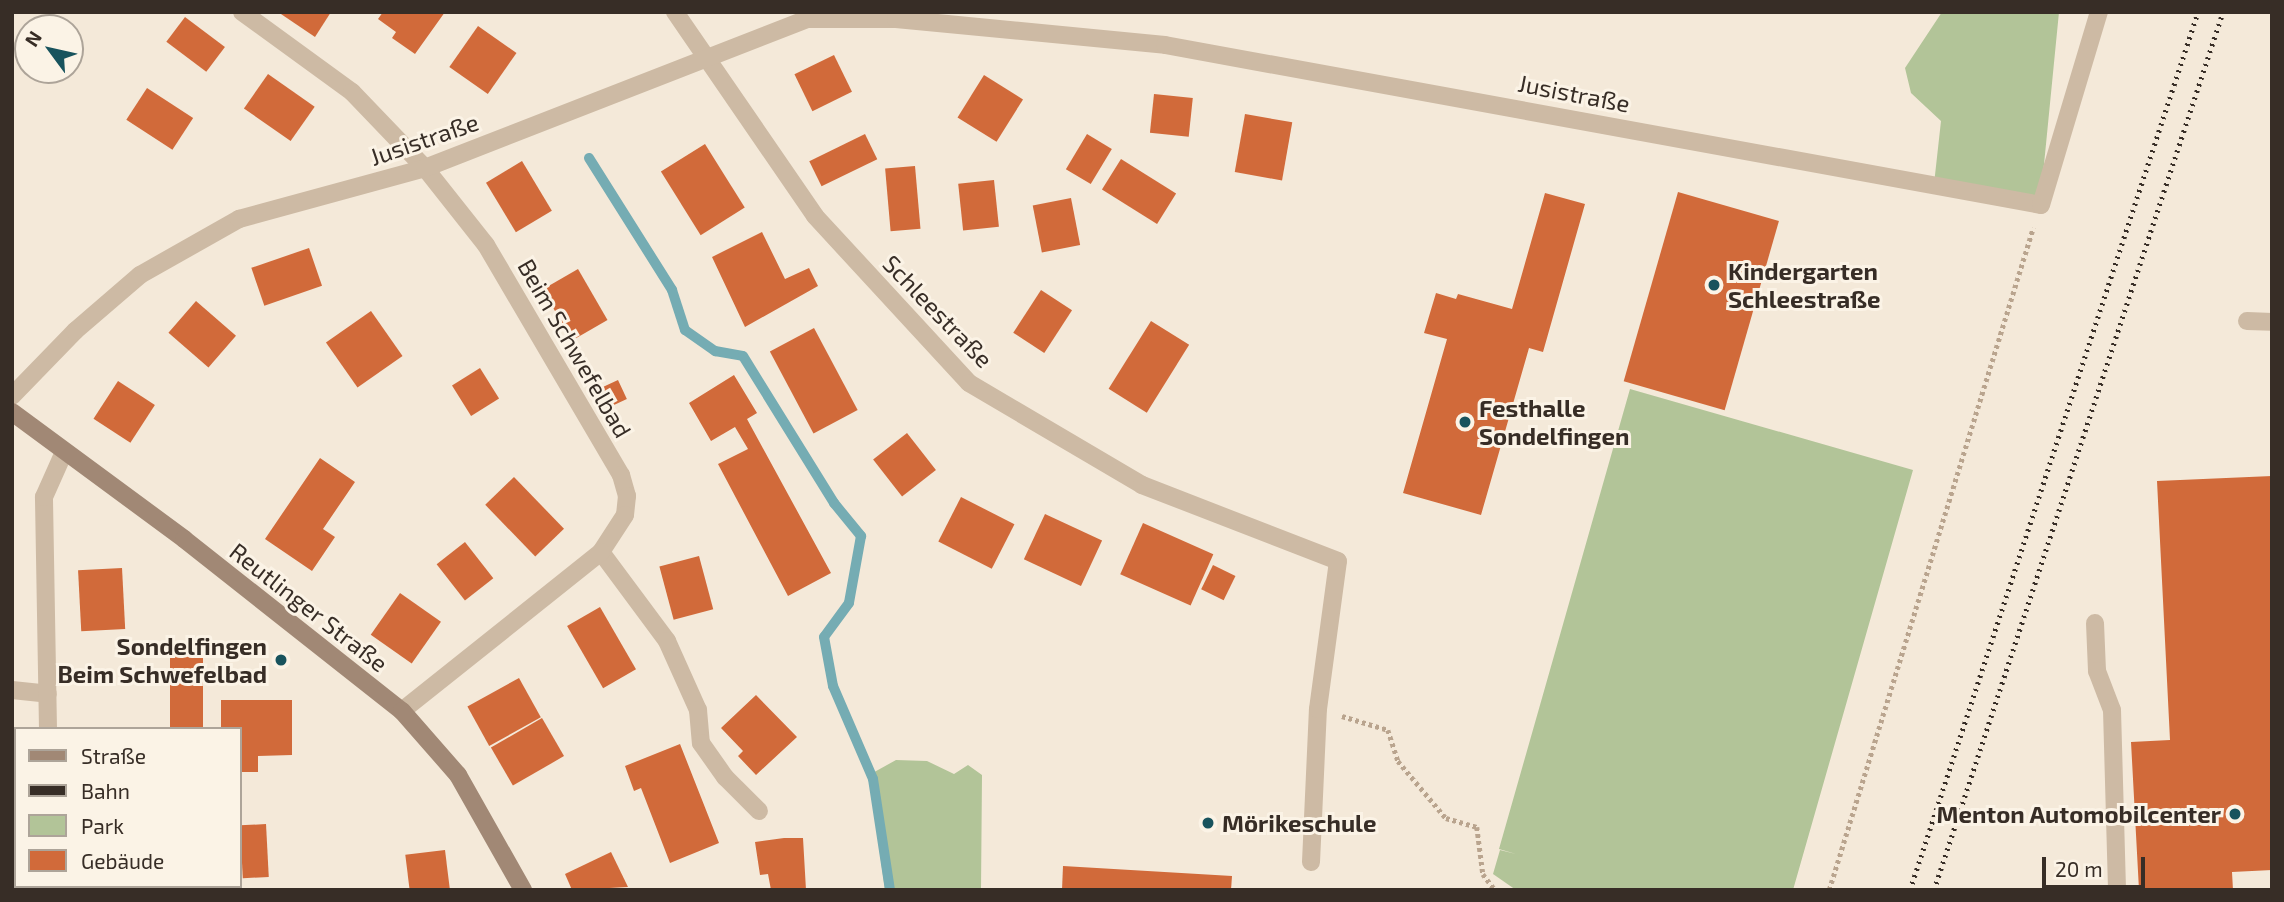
<!DOCTYPE html>
<html>
<head>
<meta charset="utf-8">
<style>
	body { margin:0 }
	#map { position:relative; width:2284px; height:902px; overflow:hidden; background:#f4e9d9; font-family:"Exo 2",sans-serif }
	div>[style] { position:absolute }
	.green>* { inset:0; background:#b2c498 }
	.stream>* { height:10px; margin:-5px; padding:0 5px; transform-origin:5px; border-radius:5px; background:#75acb3 }
	.building>* { inset:0; background:#d16a3a; transform-origin:0 0 }
	.path>* { height:4.5px; margin-top:-2.25px; transform-origin:0; background:repeating-linear-gradient(90deg,#b9a48e 0 3.5px,transparent 0 7px) }
	.lane>* { height:18px; margin:-9px; padding:0 9px; transform-origin:9px; border-radius:9px; background:#cdbaa4 }
	.street>* { height:18px; margin:-9px; padding:0 9px; transform-origin:9px; border-radius:9px; background:#cdbaa4 }
	.secondary>* { height:18px; margin:-9px; padding:0 9px; transform-origin:9px; border-radius:9px; background:#a18875 }
	.rail>* { height:5px; margin-top:-2.5px; transform-origin:0; background:repeating-linear-gradient(90deg,#372d26 0 2px,transparent 0 7px) }
	.dots>* { width:19px; height:19px; translate:-50% -50%; box-sizing:border-box; border:4px solid #fbf3e6; border-radius:50% }
	span { translate:-50% -50%; white-space:nowrap; text-align:center; line-height:1.15; -webkit-text-stroke:6px #fbf3e6; paint-order:stroke }
	.street-label { font-size:24px; color:#372d26 }
	.poi-label { font-size:24px; color:#372d26; font-weight:700 }
	.left { translate:0 -50%; text-align:left }
	.right { translate:-100% -50%; text-align:right }
	.frame { position:absolute; inset:0; border:14px solid #372d26; pointer-events:none }
	.legend { position:absolute; left:14px; top:727px; width:228px; height:161px; box-sizing:border-box; background:#fbf3e6; border:2px solid #ada499; margin:0; padding:9px 12px; list-style:none; font-size:21px; color:#372d26 }
	.legend li { display:flex; align-items:center; gap:14px; height:35px }
	.legend b { width:35px; border:2px solid #ada499 }
	.north { position:absolute; left:14px; top:14px; width:70px; height:70px; box-sizing:border-box; background:#fbf3e6; border:2px solid #ada499; border-radius:50%; rotate:303deg; font-size:19px; font-weight:700; line-height:28px; text-align:center; color:#372d26 }
	.north::after { content:''; display:block; margin:auto; width:24px; height:32px; background:#18535d; clip-path:polygon(50% 0,100% 100%,50% 72%,0 100%) }
	.scale { position:absolute; left:2042px; top:857px; width:103px; height:32px; box-sizing:border-box; border:4px solid #372d26; border-top:0; padding-left:9px; font-size:21px; line-height:24px; white-space:nowrap; color:#372d26; -webkit-text-stroke:5px #fbf3e6; paint-order:stroke }
</style>
</head>
<body>
<div id="map">
	<div class="green">
		<i style="clip-path:polygon(1942px 12px,2059px 12px,2040px 205px,1934px 184px,1941px 121px,1911px 93px,1905px 68px)"></i>
		<i style="clip-path:polygon(1630px 389px,1913px 470px,1793px 890px,1516px 890px,1493px 874px,1500px 850px,1516px 854px,1499px 849px)"></i>
		<i style="clip-path:polygon(896px 760px,927px 761px,954px 774px,968px 765px,982px 775px,981px 890px,885px 890px,869px 775px)"></i>
	</div>
	<div class="stream">
		<i style="left:589px;top:158px;width:156px;rotate:57.8deg"></i>
		<i style="left:672px;top:290px;width:42px;rotate:72deg"></i>
		<i style="left:685px;top:330px;width:37px;rotate:35deg"></i>
		<i style="left:715px;top:351px;width:28px;rotate:10deg"></i>
		<i style="left:743px;top:356px;width:173px;rotate:58.2deg"></i>
		<i style="left:834px;top:503px;width:43px;rotate:50.7deg"></i>
		<i style="left:861px;top:536px;width:68px;rotate:100.2deg"></i>
		<i style="left:849px;top:603px;width:42px;rotate:126.3deg"></i>
		<i style="left:824px;top:637px;width:50px;rotate:79.6deg"></i>
		<i style="left:833px;top:686px;width:101px;rotate:66.7deg"></i>
		<i style="left:873px;top:779px;width:112px;rotate:81.3deg"></i>
	</div>
	<div class="building">
		<i style="clip-path:polygon(278px 12px,331px 12px,315px 37px)"></i>
		<i style="clip-path:polygon(383px 12px,445px 12px,415px 54px,392px 38px,396px 32px,378px 19px)"></i>
		<i style="left:185px;top:17px;width:50px;height:31px;rotate:37deg"></i>
		<i style="left:478px;top:26px;width:47px;height:50px;rotate:35deg"></i>
		<i style="left:834px;top:55px;width:41px;height:44px;rotate:64deg"></i>
		<i style="left:268px;top:74px;width:57px;height:42px;rotate:35deg"></i>
		<i style="left:984px;top:75px;width:46px;height:50px;rotate:32deg"></i>
		<i style="left:147px;top:88px;width:55px;height:38px;rotate:33deg"></i>
		<i style="left:1154px;top:94px;width:39px;height:39px;rotate:6deg"></i>
		<i style="left:1245px;top:114px;width:48px;height:59px;rotate:10deg"></i>
		<i style="left:865px;top:134px;width:28px;height:62px;rotate:64deg"></i>
		<i style="left:1087px;top:134px;width:29px;height:41px;rotate:31deg"></i>
		<i style="left:705px;top:144px;width:75px;height:52px;rotate:58deg"></i>
		<i style="left:1121px;top:159px;width:65px;height:36px;rotate:32deg"></i>
		<i style="left:522px;top:161px;width:58px;height:42px;rotate:59deg"></i>
		<i style="left:915px;top:166px;width:63px;height:30px;rotate:85deg"></i>
		<i style="left:994px;top:180px;width:47px;height:36px;rotate:84deg"></i>
		<i style="left:1678px;top:192px;width:105px;height:197px;rotate:16deg"></i>
		<i style="clip-path:polygon(1545px 193px,1585px 204px,1543px 352px,1529px 348px,1481px 515px,1403px 493px,1447px 339px,1424px 333px,1436px 293px,1456px 299px,1458px 294px,1512px 309px)"></i>
		<i style="left:1071px;top:198px;width:48px;height:39px;rotate:79deg"></i>
		<i style="clip-path:polygon(762px 232px,785px 279px,809px 268px,818px 286px,745px 327px,712px 257px)"></i>
		<i style="left:309px;top:248px;width:40px;height:61px;rotate:71deg"></i>
		<i style="left:578px;top:269px;width:59px;height:41px;rotate:60deg"></i>
		<i style="left:1041px;top:290px;width:37px;height:51px;rotate:33deg"></i>
		<i style="left:196px;top:301px;width:53px;height:42px;rotate:41deg"></i>
		<i style="left:371px;top:311px;width:55px;height:55px;rotate:55deg"></i>
		<i style="left:1151px;top:321px;width:45px;height:80px;rotate:32deg"></i>
		<i style="left:814px;top:328px;width:93px;height:50px;rotate:62deg"></i>
		<i style="left:480px;top:368px;width:36px;height:33px;rotate:58deg"></i>
		<i style="clip-path:polygon(734px 375px,757px 413px,747px 419px,831px 573px,788px 596px,718px 464px,748px 449px,735px 427px,711px 441px,689px 403px)"></i>
		<i style="left:618px;top:380px;width:21px;height:22px;rotate:65deg"></i>
		<i style="left:118px;top:381px;width:44px;height:45px;rotate:33deg"></i>
		<i style="left:907px;top:433px;width:47px;height:43px;rotate:52deg"></i>
		<i style="clip-path:polygon(320px 458px,355px 482px,323px 529px,335px 537px,312px 571px,265px 539px)"></i>
		<i style="clip-path:polygon(2272px 476px,2272px 870px,2232px 872px,2233px 890px,2139px 890px,2131px 742px,2170px 740px,2157px 481px)"></i>
		<i style="left:514px;top:477px;width:72px;height:40px;rotate:46deg"></i>
		<i style="left:961px;top:497px;width:60px;height:50px;rotate:27deg"></i>
		<i style="left:1045px;top:514px;width:63px;height:50px;rotate:25deg"></i>
		<i style="left:1143px;top:523px;width:77px;height:56px;rotate:24deg"></i>
		<i style="left:465px;top:542px;width:46px;height:36px;rotate:52deg"></i>
		<i style="left:699px;top:556px;width:55px;height:41px;rotate:75deg"></i>
		<i style="left:1213px;top:565px;width:25px;height:27px;rotate:26deg"></i>
		<i style="left:122px;top:568px;width:61px;height:44px;rotate:87deg"></i>
		<i style="left:400px;top:593px;width:50px;height:51px;rotate:35deg"></i>
		<i style="left:600px;top:607px;width:72px;height:38px;rotate:60deg"></i>
		<i style="left:170px;top:651px;width:33px;height:78px"></i>
		<i style="left:519px;top:678px;width:45px;height:59px;rotate:61deg"></i>
		<i style="clip-path:polygon(756px 695px,797px 737px,756px 775px,738px 756px,743px 751px,721px 728px)"></i>
		<i style="clip-path:polygon(221px 700px,292px 700px,292px 755px,258px 756px,258px 772px,240px 772px,240px 729px,221px 729px)"></i>
		<i style="left:542px;top:718px;width:44px;height:59px;rotate:60deg"></i>
		<i style="clip-path:polygon(680px 744px,719px 843px,670px 863px,641px 788px,634px 791px,625px 766px)"></i>
		<i style="left:266px;top:824px;width:53px;height:26px;rotate:87deg"></i>
		<i style="clip-path:polygon(784px 838px,803px 838px,806px 890px,771px 890px,768px 874px,760px 875px,755px 842px)"></i>
		<i style="left:445px;top:850px;width:39px;height:40px;rotate:83deg"></i>
		<i style="clip-path:polygon(611px 852px,628px 887px,572px 890px,565px 874px)"></i>
		<i style="clip-path:polygon(1063px 866px,1232px 876px,1231px 890px,1062px 890px)"></i>
	</div>
	<div class="path">
		<i style="left:1342px;top:716px;width:48px;rotate:16.9deg"></i>
		<i style="left:1388px;top:730px;width:33px;rotate:72deg"></i>
		<i style="left:1398px;top:761px;width:75px;rotate:49.9deg"></i>
		<i style="left:1446px;top:818px;width:32px;rotate:16deg"></i>
		<i style="left:1477px;top:827px;width:47px;rotate:82.7deg"></i>
		<i style="left:1483px;top:874px;width:20px;rotate:53deg"></i>
		<i style="left:1829px;top:890px;width:693px;rotate:-72.87deg"></i>
	</div>
	<div class="lane">
		<i style="left:2247px;top:321px;width:25px;rotate:2deg"></i>
		<i style="left:601px;top:552px;width:111px;rotate:53.4deg"></i>
		<i style="left:667px;top:641px;width:76px;rotate:65.8deg"></i>
		<i style="left:698px;top:710px;width:33px;rotate:85deg"></i>
		<i style="left:701px;top:743px;width:42px;rotate:54.8deg"></i>
		<i style="left:725px;top:777px;width:48px;rotate:45deg"></i>
		<i style="left:2095px;top:623px;width:48px;rotate:87.6deg"></i>
		<i style="left:2097px;top:671px;width:42px;rotate:69deg"></i>
		<i style="left:2112px;top:710px;width:180px;rotate:88.4deg"></i>
		<i style="left:1311px;top:862px;width:153px;rotate:-87.4deg"></i>
		<i style="left:1318px;top:709px;width:149px;rotate:-82.3deg"></i>
	</div>
	<div class="street">
		<i style="left:242px;top:12px;width:136px;rotate:36deg"></i>
		<i style="left:352px;top:92px;width:105px;rotate:46.2deg"></i>
		<i style="left:425px;top:168px;width:98px;rotate:51.6deg"></i>
		<i style="left:486px;top:245px;width:267px;rotate:59.6deg"></i>
		<i style="left:621px;top:475px;width:22px;rotate:74deg"></i>
		<i style="left:627px;top:496px;width:19px;rotate:96deg"></i>
		<i style="left:625px;top:515px;width:44px;rotate:123deg"></i>
		<i style="left:601px;top:552px;width:255px;rotate:141.4deg"></i>
		<i style="left:675px;top:12px;width:247px;rotate:55.5deg"></i>
		<i style="left:815px;top:216px;width:227px;rotate:47.3deg"></i>
		<i style="left:969px;top:383px;width:201px;rotate:30.5deg"></i>
		<i style="left:1142px;top:485px;width:210px;rotate:21.2deg"></i>
		<i style="left:12px;top:396px;width:91px;rotate:-45.9deg"></i>
		<i style="left:75px;top:331px;width:86px;rotate:-40.7deg"></i>
		<i style="left:140px;top:275px;width:114px;rotate:-29.5deg"></i>
		<i style="left:239px;top:219px;width:193px;rotate:-15.3deg"></i>
		<i style="left:425px;top:168px;width:410px;rotate:-21.3deg"></i>
		<i style="left:807px;top:19px;width:89px"></i>
		<i style="left:896px;top:19px;width:270px;rotate:5.5deg"></i>
		<i style="left:1165px;top:45px;width:890px;rotate:10.35deg"></i>
		<i style="left:2041px;top:205px;width:202px;rotate:-73.3deg"></i>
		<i style="left:12px;top:690px;width:36px;rotate:6deg"></i>
		<i style="left:48px;top:729px;width:232px;rotate:-91deg"></i>
		<i style="left:44px;top:497px;width:49px;rotate:-66deg"></i>
		<i style="left:48px;top:890px;width:4px;rotate:-90deg"></i>
	</div>
	<div class="secondary">
		<i style="left:12px;top:412px;width:214px;rotate:36.4deg"></i>
		<i style="left:184px;top:539px;width:278px;rotate:38.3deg"></i>
		<i style="left:402px;top:711px;width:85px;rotate:48.8deg"></i>
		<i style="left:458px;top:775px;width:132px;rotate:60.5deg"></i>
	</div>
	<div class="rail">
		<i style="left:1910px;top:890px;width:924px;rotate:-71.84deg"></i>
		<i style="left:1934px;top:890px;width:924px;rotate:-71.78deg"></i>
	</div>
	<div class="dots">
		<i style="left:1714px;top:285px;background:#18535d"></i>
		<i style="left:1465px;top:422px;background:#18535d"></i>
		<i style="left:281px;top:660px;background:#18535d"></i>
		<i style="left:2235px;top:814px;background:#18535d"></i>
		<i style="left:1208px;top:823px;background:#18535d"></i>
	</div>
	<div class="street-label">
		<span style="left:1574px;top:93px;rotate:11deg">Jusistraße</span>
		<span style="left:424px;top:139px;rotate:-19deg">Jusistraße</span>
		<span style="left:938px;top:311px;rotate:46deg">Schleestraße</span>
		<span style="left:575px;top:348px;rotate:60deg">Beim Schwefelbad</span>
		<span style="left:309px;top:607px;rotate:38deg">Reutlinger Straße</span>
	</div>
	<div class="poi-label">
		<span class="left" style="left:1728px;top:285px">Kindergarten<br>Schleestraße</span>
		<span class="left" style="left:1479px;top:422px">Festhalle<br>Sondelfingen</span>
		<span class="right" style="left:267px;top:660px">Sondelfingen<br>Beim Schwefelbad</span>
		<span class="right" style="left:2221px;top:814px">Menton Automobilcenter</span>
		<span class="left" style="left:1222px;top:823px">Mörikeschule</span>
	</div>
	<div class="frame"></div>
	<ul class="legend">
	<li><b style="height:9px;background:#a18875"></b>Straße</li>
	<li><b style="height:9px;background:#372d26"></b>Bahn</li>
	<li><b style="height:19px;background:#b2c498"></b>Park</li>
	<li><b style="height:19px;background:#d16a3a"></b>Gebäude</li>
	</ul>
	<div class="north">N</div>
	<div class="scale">20 m</div>
</div>
</body>
</html>
